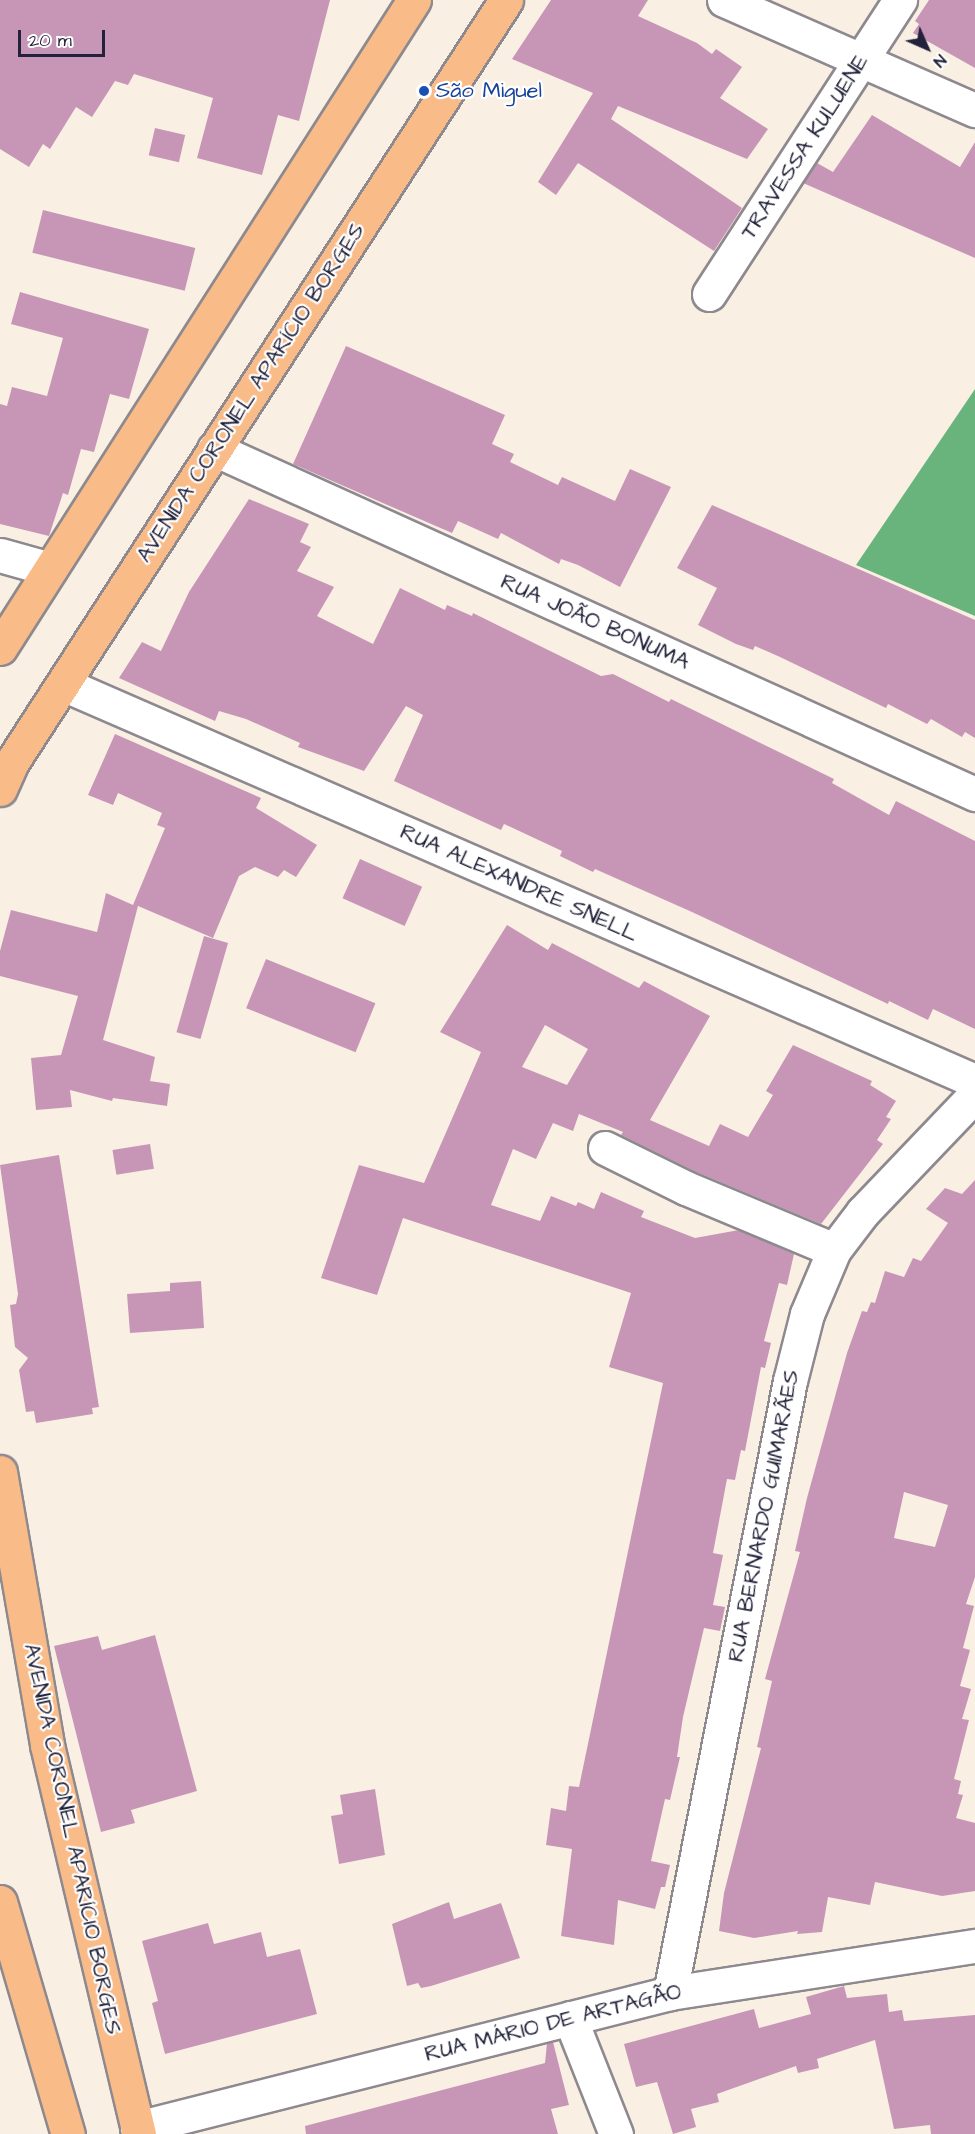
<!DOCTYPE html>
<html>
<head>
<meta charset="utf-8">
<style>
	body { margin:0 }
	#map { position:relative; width:975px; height:2134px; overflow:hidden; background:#f9f0e3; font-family:"Architects Daughter",sans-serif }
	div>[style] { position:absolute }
	.forest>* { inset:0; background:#69b47c }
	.building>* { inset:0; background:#c796b7; transform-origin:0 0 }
	.roads { filter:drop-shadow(2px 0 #8e898f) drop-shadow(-2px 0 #8e898f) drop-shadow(0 2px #8e898f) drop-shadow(0 -2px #8e898f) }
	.minor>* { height:33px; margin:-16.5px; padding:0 16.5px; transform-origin:16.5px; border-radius:16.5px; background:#fff }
	.major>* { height:33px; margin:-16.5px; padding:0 16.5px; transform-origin:16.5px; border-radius:16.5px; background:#f9bc89 }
	.dots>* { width:16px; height:16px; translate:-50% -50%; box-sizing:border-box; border:3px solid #fff; border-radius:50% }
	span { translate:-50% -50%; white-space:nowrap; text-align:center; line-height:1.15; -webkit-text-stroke:4.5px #fff; paint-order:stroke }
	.transit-label { font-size:22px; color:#164399 }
	.left { translate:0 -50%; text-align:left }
	.street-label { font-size:22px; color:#22223b }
	.north { position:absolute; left:897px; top:18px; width:60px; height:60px; -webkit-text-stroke:4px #fff; paint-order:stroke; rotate:135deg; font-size:16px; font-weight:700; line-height:24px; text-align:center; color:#22223b }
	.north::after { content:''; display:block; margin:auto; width:21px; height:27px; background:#22223b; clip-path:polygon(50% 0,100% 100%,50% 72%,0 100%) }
	.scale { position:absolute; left:18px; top:30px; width:87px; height:27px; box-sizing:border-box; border:3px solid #22223b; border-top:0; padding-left:8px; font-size:18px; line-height:21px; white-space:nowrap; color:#22223b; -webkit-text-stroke:4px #fff; paint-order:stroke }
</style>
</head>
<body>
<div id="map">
	<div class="forest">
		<i style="clip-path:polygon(975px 389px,975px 616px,856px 565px)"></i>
	</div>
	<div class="building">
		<i style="clip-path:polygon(0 0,330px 0,299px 121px,278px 115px,262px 175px,197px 158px,213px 98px,134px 74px,128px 85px,115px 81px,92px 117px,76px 107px,50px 149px,43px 144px,29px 167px,0 149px)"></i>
		<i style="clip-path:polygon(551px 0,648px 0,638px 16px,697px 43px,712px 54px,716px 49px,742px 67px,720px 98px,768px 129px,747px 159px,618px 106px,611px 119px,742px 208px,714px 251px,578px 163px,556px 195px,538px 182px,593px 93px,512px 59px)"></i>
		<i style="clip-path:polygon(929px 0,975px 0,975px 68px,913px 33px,919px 24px,915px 21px)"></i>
		<i style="clip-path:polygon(872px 115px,960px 167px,975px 142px,975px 258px,803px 183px,817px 163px,833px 172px)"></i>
		<i style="left:155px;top:128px;width:31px;height:28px;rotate:13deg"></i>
		<i style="left:43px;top:210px;width:157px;height:44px;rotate:14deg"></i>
		<i style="clip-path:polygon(20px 292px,149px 329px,129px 399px,110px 394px,94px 452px,81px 449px,68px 495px,63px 493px,49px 536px,0 524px,0 404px,7px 406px,12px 387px,47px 396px,63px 338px,11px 324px)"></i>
		<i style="clip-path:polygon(346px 346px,505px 415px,492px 444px,514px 454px,510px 462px,558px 485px,562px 477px,615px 501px,630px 469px,671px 487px,620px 587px,578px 565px,561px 559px,559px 564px,501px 533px,498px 539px,458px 521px,452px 533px,293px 464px)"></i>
		<i style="clip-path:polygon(249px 499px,309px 524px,300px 542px,311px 547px,297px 571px,334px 587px,317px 616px,373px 644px,400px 588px,445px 610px,447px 605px,472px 616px,473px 613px,601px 676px,613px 674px,669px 702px,671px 699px,834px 779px,832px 783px,889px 815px,896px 801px,975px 841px,975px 1029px,933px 1009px,928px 1020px,889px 1001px,888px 1004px,692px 912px,595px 869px,593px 872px,560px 856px,562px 851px,504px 824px,501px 830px,394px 781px,423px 715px,406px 706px,364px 771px,298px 747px,300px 743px,246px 719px,219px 711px,215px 721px,119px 678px,142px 642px,161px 651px,189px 592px)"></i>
		<i style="clip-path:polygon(712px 505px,975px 620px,975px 738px,965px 732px,962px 737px,931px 719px,927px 724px,888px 704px,886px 708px,780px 657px,755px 646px,753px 650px,736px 644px,698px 625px,717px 588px,677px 568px)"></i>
		<i style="clip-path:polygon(115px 734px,261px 798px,256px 808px,317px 845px,296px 877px,284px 870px,278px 877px,255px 867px,239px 876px,213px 938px,138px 906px,103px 1040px,155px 1057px,150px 1081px,170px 1084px,167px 1106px,113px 1098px,112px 1101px,70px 1090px,72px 1107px,36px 1110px,31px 1058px,61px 1055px,78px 996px,0 976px,0 951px,11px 910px,97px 932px,106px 893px,133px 905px,165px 828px,157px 825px,162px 813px,118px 793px,113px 805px,88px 795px)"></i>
		<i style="left:360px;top:859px;width:68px;height:43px;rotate:24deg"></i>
		<i style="clip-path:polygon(evenodd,507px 925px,548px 950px,552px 943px,639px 988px,644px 981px,710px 1016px,650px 1120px,709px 1146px,720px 1124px,748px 1137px,773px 1095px,766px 1091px,793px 1045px,872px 1081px,870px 1085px,896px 1101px,886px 1117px,891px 1119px,877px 1140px,883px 1144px,821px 1224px,694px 1171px,621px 1135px,623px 1132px,579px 1114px,573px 1131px,553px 1123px,536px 1159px,513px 1149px,491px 1205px,540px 1221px,551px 1196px,576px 1206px,578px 1202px,594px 1209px,601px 1192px,644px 1211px,641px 1217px,695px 1238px,739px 1230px,794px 1254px,787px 1285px,779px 1283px,764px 1341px,771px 1343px,765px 1368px,761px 1367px,745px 1451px,741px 1450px,735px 1480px,727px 1479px,713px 1553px,723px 1555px,713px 1605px,725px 1607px,720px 1631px,704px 1628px,683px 1717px,677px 1757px,680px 1757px,670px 1800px,665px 1799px,651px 1861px,670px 1865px,665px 1887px,661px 1887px,655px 1909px,618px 1900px,614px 1945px,561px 1936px,572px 1849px,546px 1845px,551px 1808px,566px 1811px,569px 1786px,579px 1787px,663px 1383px,609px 1367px,631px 1293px,403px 1218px,377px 1295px,321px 1278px,359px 1165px,424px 1183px,481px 1052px,440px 1032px,507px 925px,545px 1025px,588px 1049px,567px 1085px,522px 1067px,545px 1025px)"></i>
		<i style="left:204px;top:936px;width:25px;height:100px;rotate:16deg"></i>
		<i style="left:266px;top:959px;width:118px;height:53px;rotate:22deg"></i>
		<i style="left:150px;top:1144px;width:25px;height:38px;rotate:81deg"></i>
		<i style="clip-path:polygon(59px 1155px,99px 1407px,92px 1408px,93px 1414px,36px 1423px,34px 1411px,26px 1412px,19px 1370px,28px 1358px,15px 1347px,10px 1305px,16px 1304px,18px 1294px,0 1165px)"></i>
		<i style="clip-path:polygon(evenodd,975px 1180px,975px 1577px,966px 1604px,974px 1606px,963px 1648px,970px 1650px,960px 1686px,971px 1689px,962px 1719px,969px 1720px,954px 1779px,961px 1781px,958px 1794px,963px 1795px,956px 1818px,975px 1823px,975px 1891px,942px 1896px,875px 1882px,870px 1905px,828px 1897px,822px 1932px,797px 1934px,798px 1931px,754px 1938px,719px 1931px,724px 1893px,761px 1748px,757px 1747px,772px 1681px,765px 1679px,800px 1552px,795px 1551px,807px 1498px,847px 1353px,862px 1311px,867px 1312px,871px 1302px,875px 1303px,885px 1271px,904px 1277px,913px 1258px,921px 1261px,948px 1223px,926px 1209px,945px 1188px,962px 1194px,975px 1180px,904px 1492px,948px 1505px,935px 1547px,894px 1538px,904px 1492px)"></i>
		<i style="clip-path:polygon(201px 1281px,204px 1328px,130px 1333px,127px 1294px,170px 1291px,170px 1283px)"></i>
		<i style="clip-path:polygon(155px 1635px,197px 1791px,131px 1810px,135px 1823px,101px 1832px,54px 1646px,98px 1636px,102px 1650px)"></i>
		<i style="clip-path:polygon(375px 1789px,385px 1855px,339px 1864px,331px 1816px,343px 1814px,340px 1795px)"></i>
		<i style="clip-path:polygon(449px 1902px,454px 1919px,501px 1903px,520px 1958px,431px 1986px,421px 1988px,418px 1983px,407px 1986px,392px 1924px)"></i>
		<i style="clip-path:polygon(208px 1923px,214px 1944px,261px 1932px,267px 1957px,300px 1949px,317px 2014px,165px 2054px,152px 2003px,158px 2001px,142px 1941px)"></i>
		<i style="clip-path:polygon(844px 1986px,847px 1998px,887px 1994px,889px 2012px,902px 2010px,904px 2021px,975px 2015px,975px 2134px,931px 2134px,930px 2125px,894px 2129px,875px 2040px,817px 2059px,819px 2068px,798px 2073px,796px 2066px,717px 2094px,719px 2102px,691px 2109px,696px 2127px,673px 2134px,657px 2082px,636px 2087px,624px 2044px,754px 2009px,759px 2028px,811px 2014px,806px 1997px)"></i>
		<i style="clip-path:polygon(553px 2042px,569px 2105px,551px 2109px,558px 2134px,306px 2134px,305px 2126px,545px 2063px,547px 2043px)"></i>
	</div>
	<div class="roads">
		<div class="minor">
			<i style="left:724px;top:0;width:274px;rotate:23.7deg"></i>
			<i style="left:709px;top:294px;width:351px;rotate:-57deg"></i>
			<i style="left:214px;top:449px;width:836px;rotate:24.39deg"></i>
			<i style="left:0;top:555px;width:52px;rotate:15.6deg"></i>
			<i style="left:63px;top:684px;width:995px;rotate:23.52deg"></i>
			<i style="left:605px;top:1148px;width:90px;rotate:26.3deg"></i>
			<i style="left:686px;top:1188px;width:160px;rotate:22.7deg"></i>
			<i style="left:670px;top:1993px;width:624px;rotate:-78.91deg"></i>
			<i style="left:790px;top:1381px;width:69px;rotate:-75.8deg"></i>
			<i style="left:807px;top:1314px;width:69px;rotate:-67.1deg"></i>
			<i style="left:834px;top:1250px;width:48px;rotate:-52.7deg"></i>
			<i style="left:863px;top:1212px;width:162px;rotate:-46.3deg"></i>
			<i style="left:570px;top:2018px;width:125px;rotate:68.4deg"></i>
			<i style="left:137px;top:2128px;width:550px;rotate:-14.21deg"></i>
			<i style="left:670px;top:1993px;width:309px;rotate:-8.8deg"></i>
		</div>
		<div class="major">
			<i style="left:0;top:648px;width:769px;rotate:-57.43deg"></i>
			<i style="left:0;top:789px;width:30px;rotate:-66deg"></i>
			<i style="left:12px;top:762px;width:908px;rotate:-57.04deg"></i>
			<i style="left:0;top:1472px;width:277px;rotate:80.2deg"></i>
			<i style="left:47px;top:1745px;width:400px;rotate:76.7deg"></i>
			<i style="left:0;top:1902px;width:242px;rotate:73.7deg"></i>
		</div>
	</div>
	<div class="dots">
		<i style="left:424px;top:91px;background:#1a4fb4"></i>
	</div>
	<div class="transit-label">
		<span class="left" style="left:436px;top:91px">São Miguel</span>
	</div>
	<div class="street-label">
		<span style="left:805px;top:147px;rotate:-57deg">TRAVESSA KULUENE</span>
		<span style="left:251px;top:393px;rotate:-57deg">AVENIDA CORONEL APARÍCIO BORGES</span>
		<span style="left:595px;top:622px;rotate:24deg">RUA JOÃO BONUMA</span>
		<span style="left:519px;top:883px;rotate:24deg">RUA ALEXANDRE SNELL</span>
		<span style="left:764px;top:1516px;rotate:-79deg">RUA BERNARDO GUIMARÃES</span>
		<span style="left:72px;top:1839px;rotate:78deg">AVENIDA CORONEL APARÍCIO BORGES</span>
		<span style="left:553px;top:2023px;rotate:-14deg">RUA MÁRIO DE ARTAGÃO</span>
	</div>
	<div class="north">N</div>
	<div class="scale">20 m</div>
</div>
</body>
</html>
